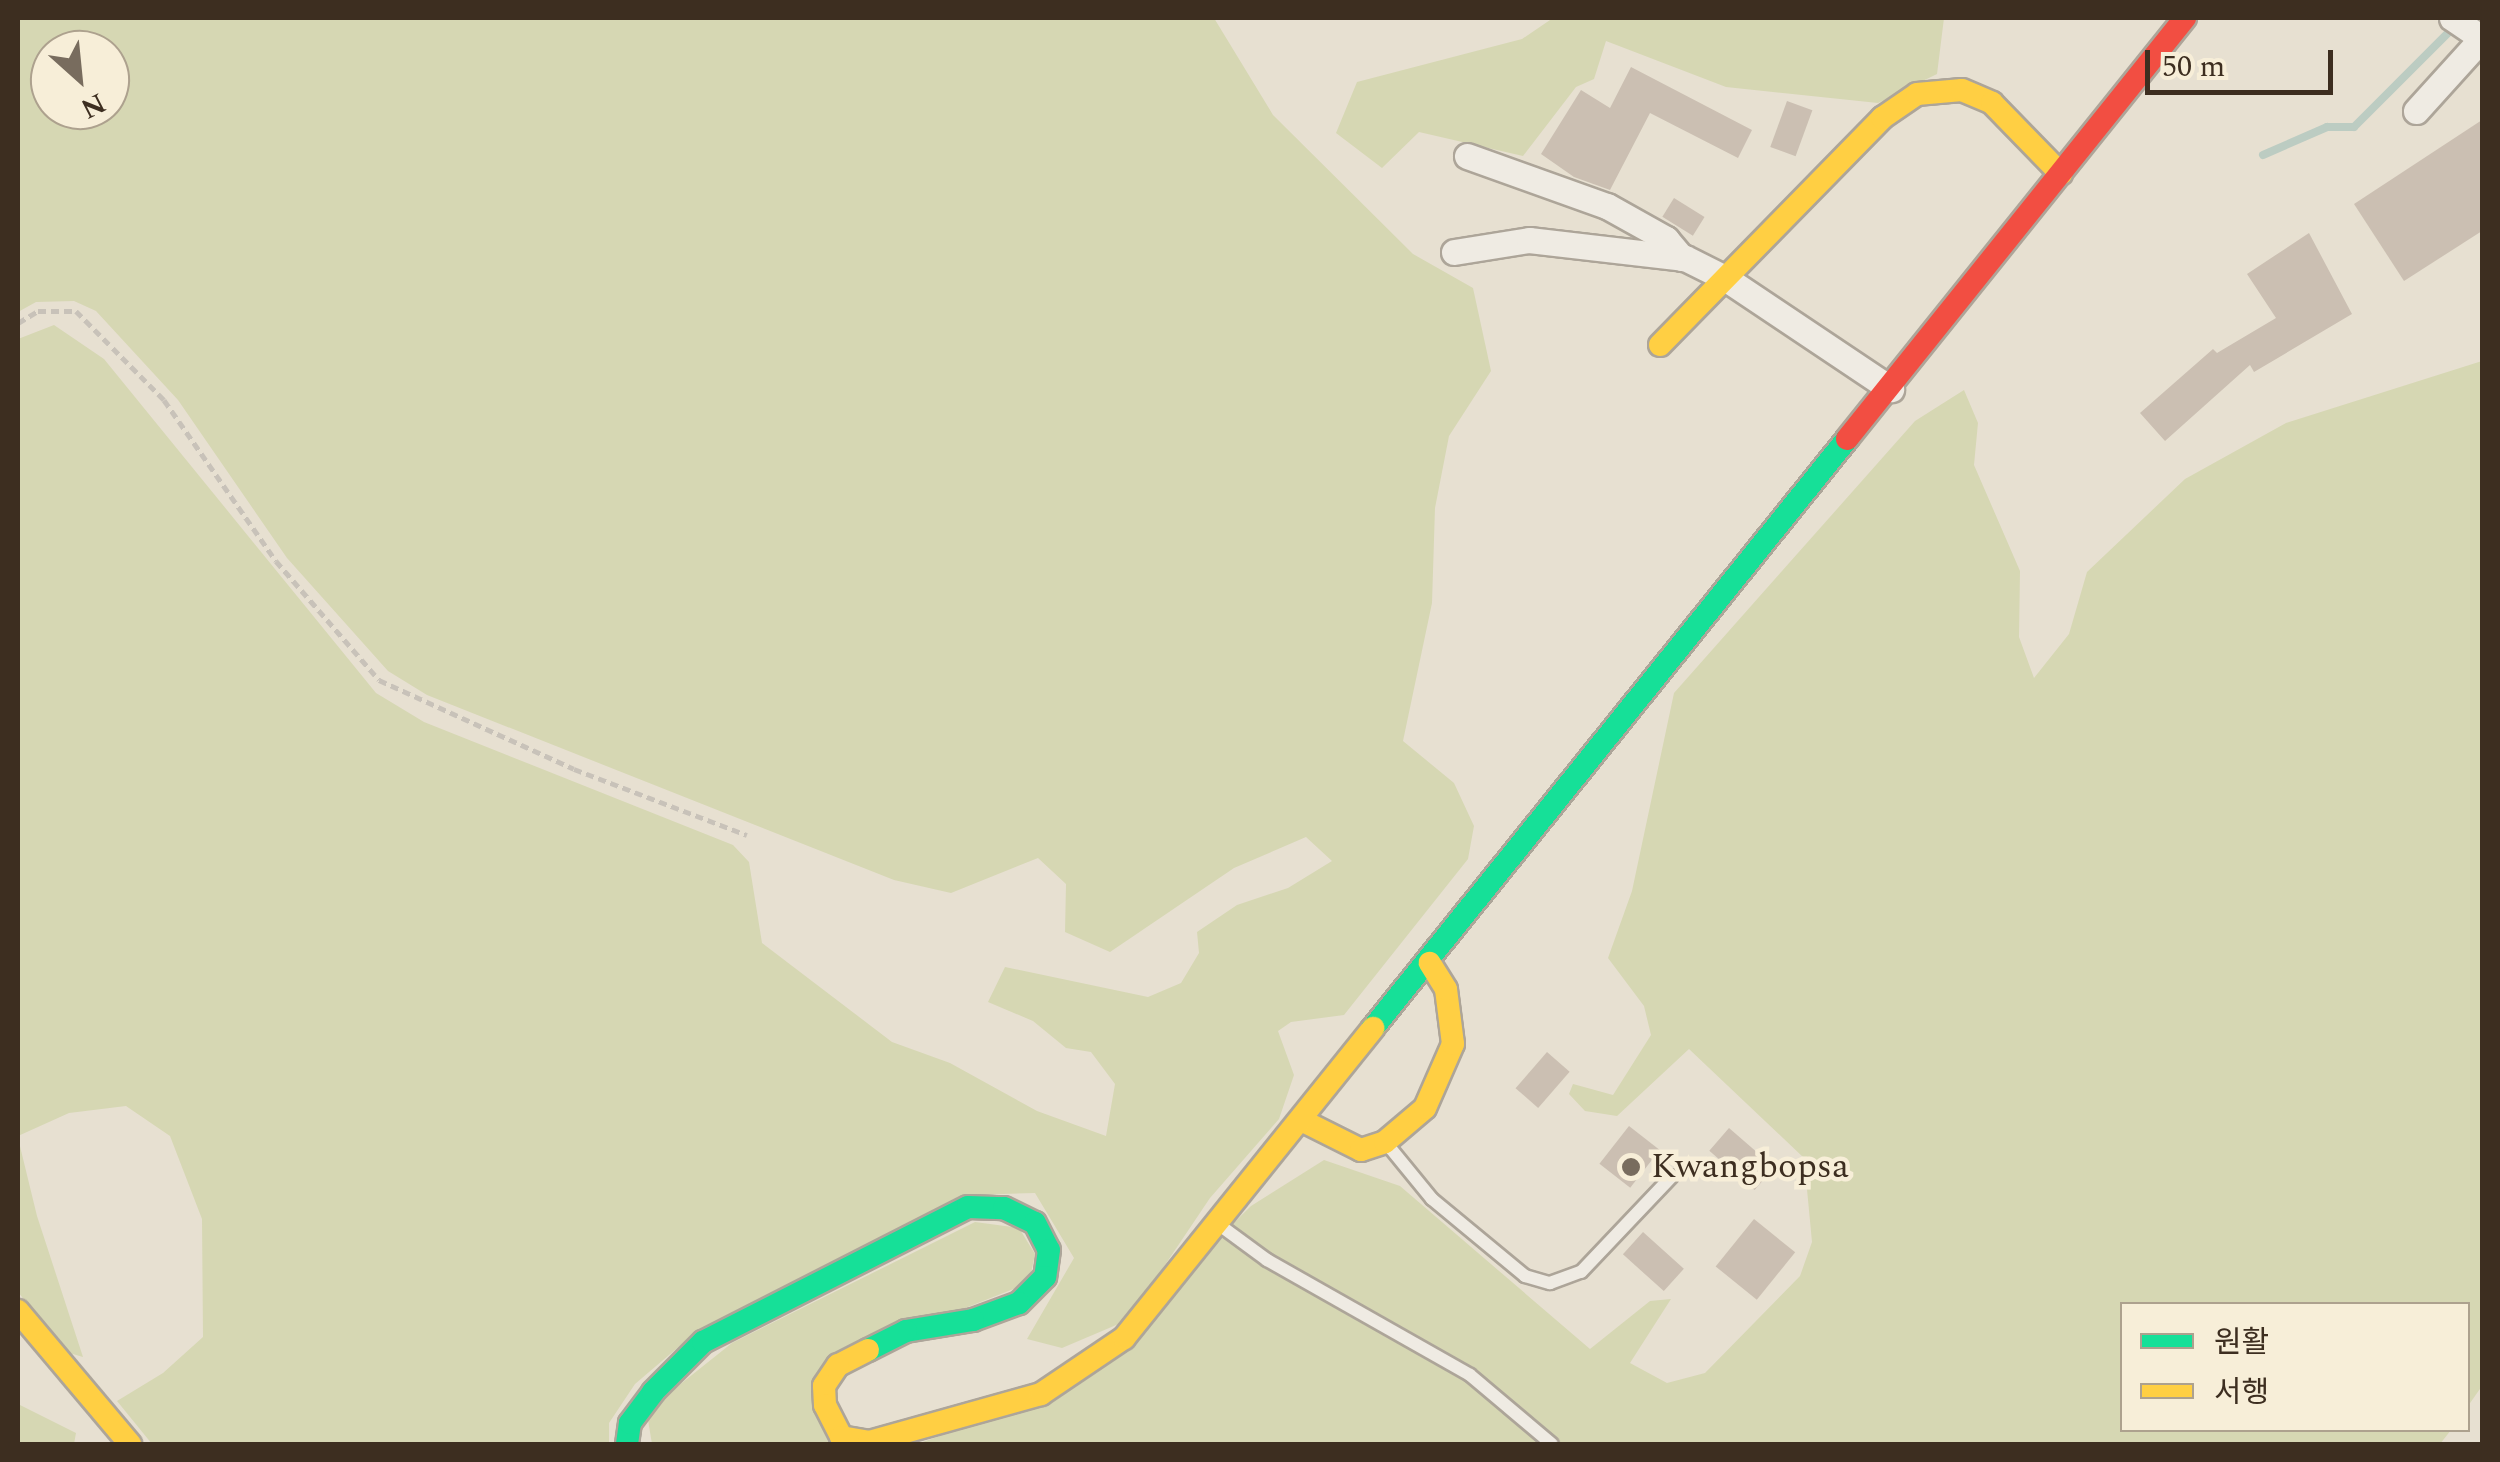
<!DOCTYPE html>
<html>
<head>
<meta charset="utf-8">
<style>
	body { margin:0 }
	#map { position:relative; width:2500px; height:1462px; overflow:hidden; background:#e7e0d1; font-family:Spectral,"Noto Sans KR",serif }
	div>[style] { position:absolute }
	.green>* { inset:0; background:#d6d7b3 }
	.stream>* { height:8px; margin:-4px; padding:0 4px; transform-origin:4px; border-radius:4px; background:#bcccc2 }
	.building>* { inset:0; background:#cbbfb2; transform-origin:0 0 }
	.path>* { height:5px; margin-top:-2.5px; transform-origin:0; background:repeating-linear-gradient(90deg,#c8c2b9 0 8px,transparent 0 13px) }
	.roads { filter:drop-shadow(2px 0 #ada599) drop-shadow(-2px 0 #ada599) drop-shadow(0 2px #ada599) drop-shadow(0 -2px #ada599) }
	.lane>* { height:12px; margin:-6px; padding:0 6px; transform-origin:6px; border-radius:6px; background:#efebe3 }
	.street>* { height:25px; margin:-12.5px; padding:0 12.5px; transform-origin:12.5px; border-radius:12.5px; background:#efebe3 }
	.fast>* { height:22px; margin:-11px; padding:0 11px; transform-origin:11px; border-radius:11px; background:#16e098 }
	.slow>* { height:22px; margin:-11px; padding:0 11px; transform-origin:11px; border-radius:11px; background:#ffcf43 }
	.jam>* { height:22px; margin:-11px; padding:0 11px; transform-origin:11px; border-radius:11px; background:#f24e42 }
	.dots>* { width:28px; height:28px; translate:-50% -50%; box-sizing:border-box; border:5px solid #f7eed8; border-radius:50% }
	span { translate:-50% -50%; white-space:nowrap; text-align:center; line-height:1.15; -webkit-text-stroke:9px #f7eed8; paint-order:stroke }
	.poi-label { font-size:35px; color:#3d2e20 }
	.left { translate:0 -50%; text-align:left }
	.frame { position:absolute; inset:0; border:20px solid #3d2e20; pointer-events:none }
	.legend { position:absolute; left:2120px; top:1302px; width:350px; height:130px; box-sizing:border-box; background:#f7eed8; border:2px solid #ada18e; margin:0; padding:12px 18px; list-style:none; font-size:30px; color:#3d2e20 }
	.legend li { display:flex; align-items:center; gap:20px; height:50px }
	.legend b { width:50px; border:2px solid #ada18e }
	.north { position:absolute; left:30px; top:30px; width:100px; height:100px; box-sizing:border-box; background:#f7eed8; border:2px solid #ada18e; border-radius:50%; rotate:153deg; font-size:28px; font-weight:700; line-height:40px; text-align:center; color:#3d2e20 }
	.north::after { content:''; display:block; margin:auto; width:35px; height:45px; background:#786c5e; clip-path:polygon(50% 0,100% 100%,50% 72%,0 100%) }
	.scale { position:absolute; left:2145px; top:50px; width:188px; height:45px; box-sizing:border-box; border:5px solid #3d2e20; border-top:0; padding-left:12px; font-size:30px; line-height:35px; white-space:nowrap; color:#3d2e20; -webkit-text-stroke:8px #f7eed8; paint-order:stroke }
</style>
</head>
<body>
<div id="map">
	<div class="green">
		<i style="clip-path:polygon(evenodd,18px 18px,1214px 18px,1273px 115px,1413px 254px,1473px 288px,1491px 371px,1449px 436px,1435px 508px,1432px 603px,1403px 741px,1454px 783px,1474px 826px,1468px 859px,1344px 1015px,1291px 1022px,1278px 1031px,1294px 1075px,1279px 1119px,1210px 1198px,1128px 1320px,1062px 1348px,1027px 1339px,1074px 1258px,1035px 1193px,973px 1195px,696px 1332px,635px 1384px,609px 1423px,609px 1444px,152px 1444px,117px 1401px,163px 1373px,203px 1337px,202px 1219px,170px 1136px,126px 1106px,69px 1113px,18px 1136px,18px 339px,54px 325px,104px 359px,376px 693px,424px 722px,733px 845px,749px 862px,762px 943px,892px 1042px,950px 1063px,1037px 1111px,1106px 1136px,1115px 1084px,1091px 1052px,1066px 1048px,1033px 1021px,988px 1002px,1005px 967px,1148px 997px,1181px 983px,1199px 953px,1197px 932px,1237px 905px,1288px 888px,1332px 861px,1306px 837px,1234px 868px,1110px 952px,1065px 932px,1066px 884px,1038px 858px,951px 893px,894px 880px,427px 695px,388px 671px,287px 558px,178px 400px,96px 311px,74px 301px,36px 302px,18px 312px,18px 18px,50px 50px,110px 50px,110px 110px,50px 110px,50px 50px)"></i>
		<i style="clip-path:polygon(1553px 18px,1944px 18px,1937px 74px,1878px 103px,1726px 87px,1606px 41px,1594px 79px,1576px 87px,1523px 156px,1419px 132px,1382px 168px,1336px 133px,1357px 82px,1522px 39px)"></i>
		<i style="clip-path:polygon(2482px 361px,2482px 1386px,2468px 1406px,2468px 1304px,2122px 1304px,2122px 1430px,2451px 1430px,2440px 1444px,917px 1444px,1059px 1394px,1251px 1206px,1324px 1160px,1400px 1186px,1590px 1349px,1650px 1301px,1671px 1299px,1630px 1363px,1667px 1383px,1705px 1373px,1800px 1276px,1812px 1242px,1804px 1158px,1689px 1049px,1617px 1116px,1585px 1111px,1569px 1094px,1573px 1084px,1613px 1095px,1651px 1035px,1644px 1006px,1608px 958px,1632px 891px,1674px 693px,1915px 421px,1964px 390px,1978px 423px,1974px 465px,2020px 571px,2019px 637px,2034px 678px,2069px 634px,2087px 572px,2185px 479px,2286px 423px)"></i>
		<i style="clip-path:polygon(18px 1138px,37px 1216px,83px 1357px,66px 1352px,18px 1292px)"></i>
		<i style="clip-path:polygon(975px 1222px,1019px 1228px,1035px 1254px,1029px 1283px,833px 1360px,836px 1444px,652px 1444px,648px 1420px,658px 1402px,732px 1343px)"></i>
		<i style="clip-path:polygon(18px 1404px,76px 1433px,74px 1444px,20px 1444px)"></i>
	</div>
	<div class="stream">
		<i style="left:2263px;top:155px;width:70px;rotate:-23.6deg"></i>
		<i style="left:2327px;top:127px;width:27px"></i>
		<i style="left:2354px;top:127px;width:144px;rotate:-45deg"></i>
	</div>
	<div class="building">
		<i style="clip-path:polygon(1631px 67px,1752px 130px,1738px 158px,1650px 113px,1610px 190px,1574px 177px,1541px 154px,1581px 90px,1610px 108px)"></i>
		<i style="left:1787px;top:101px;width:27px;height:49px;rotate:20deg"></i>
		<i style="clip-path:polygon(2482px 120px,2482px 231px,2404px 281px,2354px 204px)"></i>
		<i style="left:1674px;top:198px;width:36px;height:22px;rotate:32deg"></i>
		<i style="clip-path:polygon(2309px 233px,2352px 314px,2254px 372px,2250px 365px,2165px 441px,2140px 413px,2213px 349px,2217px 353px,2276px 318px,2247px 274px)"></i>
		<i style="left:1547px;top:1052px;width:30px;height:48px;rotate:41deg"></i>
		<i style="left:1629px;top:1126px;width:39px;height:48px;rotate:38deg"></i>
		<i style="left:1729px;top:1128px;width:60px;height:30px;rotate:41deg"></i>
		<i style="left:1754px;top:1219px;width:53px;height:61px;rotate:39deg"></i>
		<i style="left:1643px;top:1232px;width:55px;height:30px;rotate:42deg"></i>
	</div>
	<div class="path">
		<i style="left:18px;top:323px;width:23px;rotate:-31deg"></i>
		<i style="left:38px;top:311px;width:38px"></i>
		<i style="left:76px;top:311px;width:125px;rotate:45.3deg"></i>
		<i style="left:164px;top:400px;width:196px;rotate:55.2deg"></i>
		<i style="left:276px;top:561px;width:157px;rotate:49.1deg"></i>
		<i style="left:379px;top:680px;width:214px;rotate:24.5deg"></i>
		<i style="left:574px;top:769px;width:185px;rotate:20.9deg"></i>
	</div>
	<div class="roads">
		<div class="lane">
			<i style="left:1387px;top:1144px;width:71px;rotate:50.7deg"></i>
			<i style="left:1432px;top:1199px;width:121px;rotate:39.6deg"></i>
			<i style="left:1525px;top:1276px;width:26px;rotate:16deg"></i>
			<i style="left:1550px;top:1283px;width:33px;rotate:-20deg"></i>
			<i style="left:1581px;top:1272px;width:132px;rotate:-46.5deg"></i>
			<i style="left:1218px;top:1224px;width:61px;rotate:36.3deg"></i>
			<i style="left:1267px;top:1260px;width:233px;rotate:29.5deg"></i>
			<i style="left:1470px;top:1375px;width:107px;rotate:40.1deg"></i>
		</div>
		<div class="street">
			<i style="left:2452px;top:18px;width:36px;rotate:34deg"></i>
			<i style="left:2416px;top:111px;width:98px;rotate:-47.9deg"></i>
			<i style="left:1467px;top:156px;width:149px;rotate:19.7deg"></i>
			<i style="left:1607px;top:206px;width:68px;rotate:29.2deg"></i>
			<i style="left:1666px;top:239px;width:25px;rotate:50deg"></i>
			<i style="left:1454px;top:252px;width:76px;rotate:-9.1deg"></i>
			<i style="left:1529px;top:240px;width:157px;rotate:6.6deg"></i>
			<i style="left:1685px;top:258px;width:45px;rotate:26.6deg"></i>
			<i style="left:1725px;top:278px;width:200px;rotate:33.8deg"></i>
		</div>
		<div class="fast">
			<i style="left:1373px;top:1028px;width:756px;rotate:-51.17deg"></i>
			<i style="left:627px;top:1444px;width:21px;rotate:-82deg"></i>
			<i style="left:630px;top:1423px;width:39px;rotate:-53deg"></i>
			<i style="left:653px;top:1392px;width:71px;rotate:-45deg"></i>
			<i style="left:703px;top:1342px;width:297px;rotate:-27deg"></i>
			<i style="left:968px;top:1207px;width:36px;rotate:2deg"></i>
			<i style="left:1004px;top:1208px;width:34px;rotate:26deg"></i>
			<i style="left:1035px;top:1223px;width:30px;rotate:63deg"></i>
			<i style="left:1049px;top:1250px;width:27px;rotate:98deg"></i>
			<i style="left:1045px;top:1277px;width:37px;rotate:135deg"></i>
			<i style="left:1019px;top:1303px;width:49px;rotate:159.7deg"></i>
			<i style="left:973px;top:1320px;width:68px;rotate:170.7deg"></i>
			<i style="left:906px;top:1331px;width:42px;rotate:153.4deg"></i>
		</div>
		<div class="slow">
			<i style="left:1660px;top:345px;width:318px;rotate:-45.6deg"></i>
			<i style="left:1882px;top:118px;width:42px;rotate:-34.4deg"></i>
			<i style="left:1917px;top:94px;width:45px;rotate:-5.1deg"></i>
			<i style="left:1962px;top:90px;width:33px;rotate:23deg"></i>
			<i style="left:1992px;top:103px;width:99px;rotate:45.8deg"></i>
			<i style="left:1301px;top:1120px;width:67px;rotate:26.6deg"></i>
			<i style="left:1361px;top:1150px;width:25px;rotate:-18deg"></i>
			<i style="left:1385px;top:1142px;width:52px;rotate:-40.4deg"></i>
			<i style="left:1425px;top:1108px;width:70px;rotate:-66.4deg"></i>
			<i style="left:1453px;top:1044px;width:55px;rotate:-97.3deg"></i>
			<i style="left:1446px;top:989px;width:31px;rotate:-122deg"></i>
			<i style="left:18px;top:1311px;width:174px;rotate:49.9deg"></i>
			<i style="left:868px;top:1350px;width:34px;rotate:153deg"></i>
			<i style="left:838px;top:1365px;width:25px;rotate:124deg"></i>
			<i style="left:824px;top:1386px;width:19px;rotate:87deg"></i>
			<i style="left:825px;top:1405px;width:36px;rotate:63deg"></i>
			<i style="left:841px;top:1437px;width:28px;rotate:10deg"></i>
			<i style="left:869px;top:1442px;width:179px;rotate:-15.6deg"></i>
			<i style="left:1041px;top:1394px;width:100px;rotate:-34deg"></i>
			<i style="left:1124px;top:1338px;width:398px;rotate:-51.2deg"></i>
		</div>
		<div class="jam">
			<i style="left:1847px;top:439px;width:540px;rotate:-51.24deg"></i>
		</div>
	</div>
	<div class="dots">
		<i style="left:1631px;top:1167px;background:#786c5e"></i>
	</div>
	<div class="poi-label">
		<span class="left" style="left:1651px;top:1167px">Kwangbopsa</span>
	</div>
	<div class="frame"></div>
	<ul class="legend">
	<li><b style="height:12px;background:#16e098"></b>원활</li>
	<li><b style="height:12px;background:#ffcf43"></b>서행</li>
	</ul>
	<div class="north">N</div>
	<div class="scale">50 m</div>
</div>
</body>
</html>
